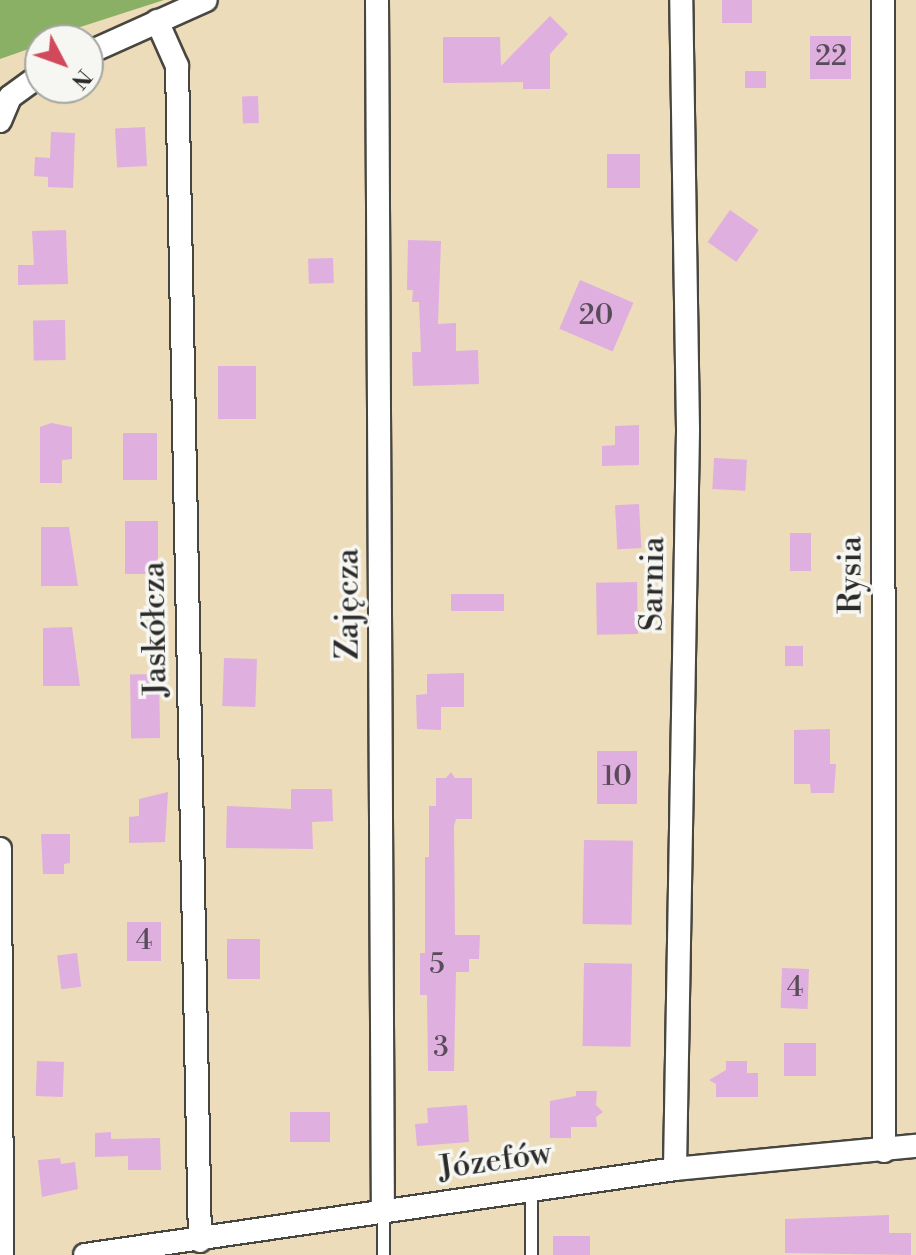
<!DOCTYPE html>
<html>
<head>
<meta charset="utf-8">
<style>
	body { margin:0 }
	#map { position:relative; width:916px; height:1255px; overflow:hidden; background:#eddcb9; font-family:"Libre Bodoni",serif }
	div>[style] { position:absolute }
	.forest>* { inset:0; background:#8ab066 }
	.building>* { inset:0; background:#dfafdf; transform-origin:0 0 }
	.roads { filter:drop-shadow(2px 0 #484640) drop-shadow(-2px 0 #484640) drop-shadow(0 2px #484640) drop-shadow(0 -2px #484640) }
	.lane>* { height:11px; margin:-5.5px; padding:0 5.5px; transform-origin:5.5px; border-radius:5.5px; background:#fff }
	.street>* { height:22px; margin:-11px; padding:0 11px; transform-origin:11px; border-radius:11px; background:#fff }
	span { translate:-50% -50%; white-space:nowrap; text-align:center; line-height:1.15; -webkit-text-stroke:7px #f6f6f2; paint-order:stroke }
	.number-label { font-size:28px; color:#584c58 }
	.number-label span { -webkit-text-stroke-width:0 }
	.street-label { font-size:32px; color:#2b2b2b }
	.north { position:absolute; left:24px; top:24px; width:80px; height:80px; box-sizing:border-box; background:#f6f6f2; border:2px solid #a5a5a2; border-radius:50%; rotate:131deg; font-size:22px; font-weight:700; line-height:32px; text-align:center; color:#2b2b2b }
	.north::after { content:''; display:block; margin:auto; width:28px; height:36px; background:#d1495b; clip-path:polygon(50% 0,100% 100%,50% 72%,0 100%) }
</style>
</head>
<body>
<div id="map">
	<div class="forest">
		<i style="clip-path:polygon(0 0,164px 0,40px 40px,40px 45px,0 59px)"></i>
	</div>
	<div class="building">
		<i style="left:722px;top:0;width:30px;height:23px"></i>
		<i style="clip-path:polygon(550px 16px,568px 34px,550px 54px,550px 89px,523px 89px,523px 82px,443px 83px,443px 37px,500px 37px,501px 66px)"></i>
		<i style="left:810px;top:36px;width:41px;height:43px"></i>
		<i style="left:745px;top:71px;width:21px;height:17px"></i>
		<i style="left:258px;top:96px;width:27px;height:16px;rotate:88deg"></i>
		<i style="left:145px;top:127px;width:39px;height:30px;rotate:87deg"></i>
		<i style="clip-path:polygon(51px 132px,75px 133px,73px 188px,48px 187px,48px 177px,34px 176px,35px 157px,50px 158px)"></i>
		<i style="left:607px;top:154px;width:33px;height:34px"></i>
		<i style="left:730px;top:210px;width:35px;height:39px;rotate:35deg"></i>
		<i style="clip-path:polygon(66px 230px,68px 284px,18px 285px,18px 265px,34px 265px,32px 231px)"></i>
		<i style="clip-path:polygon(408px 240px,441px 241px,438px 324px,456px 323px,456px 351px,478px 350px,479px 384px,413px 386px,412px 352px,421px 352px,419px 302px,412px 302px,413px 290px,407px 290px)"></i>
		<i style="left:333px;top:258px;width:25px;height:25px;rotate:88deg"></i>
		<i style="left:580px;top:280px;width:58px;height:53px;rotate:23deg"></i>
		<i style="left:65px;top:320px;width:40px;height:32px;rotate:89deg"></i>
		<i style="left:218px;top:366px;width:38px;height:53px"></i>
		<i style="clip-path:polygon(51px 423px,72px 427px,72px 459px,62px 460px,62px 483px,40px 483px,40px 427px)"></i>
		<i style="clip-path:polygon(639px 425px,639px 465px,602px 466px,602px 446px,615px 445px,615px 426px)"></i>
		<i style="left:123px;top:433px;width:34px;height:47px"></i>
		<i style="left:714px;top:458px;width:33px;height:31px;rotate:3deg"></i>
		<i style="left:639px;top:504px;width:44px;height:24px;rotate:87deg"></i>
		<i style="left:125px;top:521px;width:33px;height:53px"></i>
		<i style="clip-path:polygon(41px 527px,69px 527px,78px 586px,41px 586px)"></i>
		<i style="left:790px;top:533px;width:21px;height:38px"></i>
		<i style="left:637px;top:582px;width:52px;height:41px;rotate:89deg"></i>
		<i style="left:451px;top:594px;width:53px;height:17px"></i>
		<i style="clip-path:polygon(72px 627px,80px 686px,43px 686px,43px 628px)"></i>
		<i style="left:785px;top:646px;width:18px;height:20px"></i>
		<i style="left:224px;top:658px;width:33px;height:48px;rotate:2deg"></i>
		<i style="clip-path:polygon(464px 673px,464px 707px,441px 707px,441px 730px,417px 729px,416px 695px,427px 694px,427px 674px)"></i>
		<i style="left:159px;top:674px;width:64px;height:29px;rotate:89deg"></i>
		<i style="clip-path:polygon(830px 729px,830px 764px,836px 764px,834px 793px,811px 793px,810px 784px,794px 784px,794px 730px)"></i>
		<i style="left:597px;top:751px;width:40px;height:53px"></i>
		<i style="clip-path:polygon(451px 772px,455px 778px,472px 778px,472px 819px,456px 819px,454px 826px,455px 935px,480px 935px,479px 959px,469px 959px,469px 972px,456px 972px,454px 1071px,428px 1071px,427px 995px,420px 995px,420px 953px,425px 953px,425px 857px,429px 857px,429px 806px,436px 806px,436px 778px,446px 778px)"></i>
		<i style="clip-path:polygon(291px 789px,332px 789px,333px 821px,312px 822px,313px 849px,226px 848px,227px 806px,291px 809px)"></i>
		<i style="clip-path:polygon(168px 792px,165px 842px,129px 843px,129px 817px,139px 816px,139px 799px)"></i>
		<i style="clip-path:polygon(41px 834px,70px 834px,70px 863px,64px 864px,64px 874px,43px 874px)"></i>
		<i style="left:584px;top:840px;width:49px;height:84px;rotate:1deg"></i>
		<i style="left:127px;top:922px;width:34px;height:39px"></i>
		<i style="left:227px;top:939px;width:33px;height:40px"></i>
		<i style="left:77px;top:953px;width:34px;height:20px;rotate:83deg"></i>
		<i style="left:584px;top:963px;width:48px;height:83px;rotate:1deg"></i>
		<i style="left:782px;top:968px;width:27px;height:40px;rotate:2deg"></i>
		<i style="left:816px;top:1043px;width:33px;height:32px;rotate:90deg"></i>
		<i style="left:37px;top:1061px;width:27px;height:35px;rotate:2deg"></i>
		<i style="clip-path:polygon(726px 1061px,747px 1061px,747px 1073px,758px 1073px,758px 1097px,716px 1097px,716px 1084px,709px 1080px,726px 1070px)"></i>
		<i style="clip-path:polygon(576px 1091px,597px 1091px,596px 1105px,603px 1112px,596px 1117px,597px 1127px,571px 1127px,571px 1138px,550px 1138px,550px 1101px,576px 1096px)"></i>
		<i style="clip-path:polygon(467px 1105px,469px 1142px,417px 1146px,415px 1124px,428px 1123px,427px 1108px)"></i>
		<i style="left:330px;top:1112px;width:30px;height:40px;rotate:90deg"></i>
		<i style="clip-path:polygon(111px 1132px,111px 1139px,160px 1138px,161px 1170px,128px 1170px,128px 1156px,95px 1157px,95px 1133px)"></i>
		<i style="clip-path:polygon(60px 1158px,61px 1164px,75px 1162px,78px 1189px,42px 1197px,38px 1160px)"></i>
		<i style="clip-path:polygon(889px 1215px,889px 1233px,911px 1233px,911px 1255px,785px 1253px,785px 1219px)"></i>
		<i style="left:590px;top:1236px;width:19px;height:37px;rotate:90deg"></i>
	</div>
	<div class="roads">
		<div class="lane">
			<i style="left:383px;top:1209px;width:46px;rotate:90deg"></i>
			<i style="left:531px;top:1255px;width:66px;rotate:-90deg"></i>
		</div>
		<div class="street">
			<i style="left:377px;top:0;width:1208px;rotate:89.72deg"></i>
			<i style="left:883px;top:0;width:1151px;rotate:89.95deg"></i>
			<i style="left:157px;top:21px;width:49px;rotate:66deg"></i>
			<i style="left:177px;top:66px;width:1175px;rotate:88.88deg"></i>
			<i style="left:88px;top:53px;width:129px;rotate:-24.2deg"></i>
			<i style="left:0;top:121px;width:26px;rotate:-67deg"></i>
			<i style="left:10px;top:97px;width:37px;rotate:-36deg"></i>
			<i style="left:0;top:849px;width:406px;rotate:89.7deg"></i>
			<i style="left:675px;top:1169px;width:740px;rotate:-88.99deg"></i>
			<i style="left:688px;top:429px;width:429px;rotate:-90.9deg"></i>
			<i style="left:85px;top:1255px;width:596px;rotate:-8.29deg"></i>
			<i style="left:675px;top:1169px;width:242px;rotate:-5.5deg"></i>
		</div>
	</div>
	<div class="number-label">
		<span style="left:831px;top:57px">22</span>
		<span style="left:596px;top:316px">20</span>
		<span style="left:617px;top:777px">10</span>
		<span style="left:144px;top:941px">4</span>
		<span style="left:437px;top:965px">5</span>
		<span style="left:795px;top:988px">4</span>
		<span style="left:441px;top:1048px">3</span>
	</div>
	<div class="street-label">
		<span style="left:851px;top:575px;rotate:-90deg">Rysia</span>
		<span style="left:653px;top:584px;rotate:-89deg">Sarnia</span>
		<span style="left:348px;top:604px;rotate:-90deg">Zajęcza</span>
		<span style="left:155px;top:629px;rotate:-91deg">Jaskółcza</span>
		<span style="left:495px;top:1161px;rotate:-8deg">Józefów</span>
	</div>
	<div class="north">N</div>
</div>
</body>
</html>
